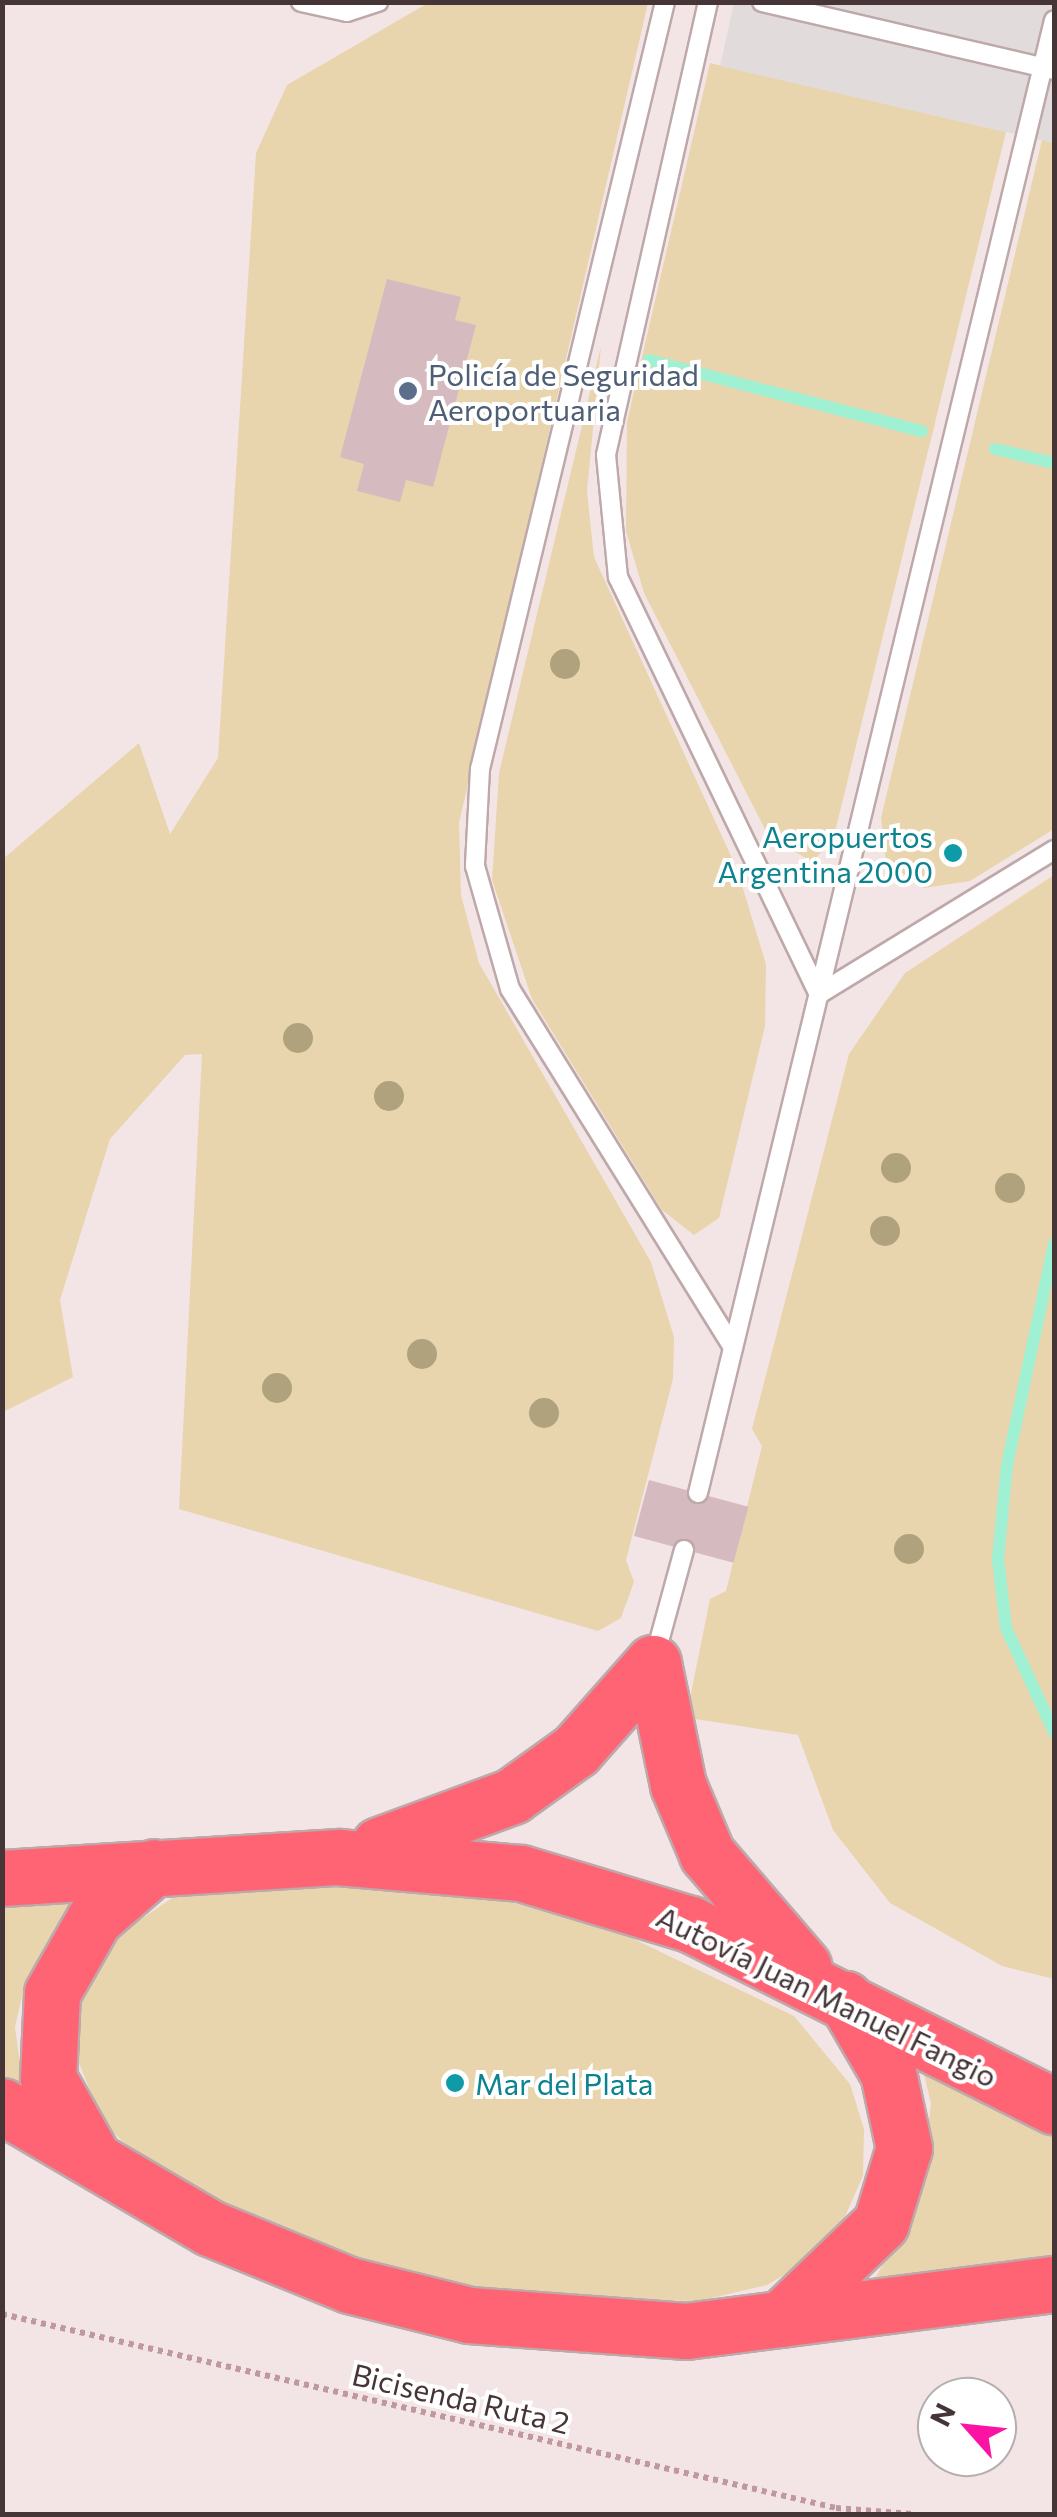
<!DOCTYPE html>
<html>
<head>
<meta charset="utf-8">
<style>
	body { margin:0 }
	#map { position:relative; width:1057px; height:2517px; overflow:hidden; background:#f3e5e6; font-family:Commissioner,sans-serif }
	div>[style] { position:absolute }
	.green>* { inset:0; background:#e8d5ad }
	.parking>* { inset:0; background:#e1dbdc }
	.stream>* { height:12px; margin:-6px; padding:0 6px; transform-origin:6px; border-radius:6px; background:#a0f1d4 }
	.building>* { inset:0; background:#d5bbbf; transform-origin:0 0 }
	.path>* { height:6px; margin-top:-3px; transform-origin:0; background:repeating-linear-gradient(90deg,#c0999e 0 5px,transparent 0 10px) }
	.roads { filter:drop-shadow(2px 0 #bea8aa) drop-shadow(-2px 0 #bea8aa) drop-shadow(0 2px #bea8aa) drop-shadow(0 -2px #bea8aa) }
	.lane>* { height:18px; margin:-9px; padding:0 9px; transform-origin:9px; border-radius:9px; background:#fff }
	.highway>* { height:55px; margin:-27.5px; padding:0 27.5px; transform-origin:27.5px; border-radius:27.5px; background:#ff6474 }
	.trees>* { width:30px; height:30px; margin:-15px; border-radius:50%; background:#afa27d }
	.dots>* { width:28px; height:28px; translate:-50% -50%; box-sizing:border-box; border:5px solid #fff; border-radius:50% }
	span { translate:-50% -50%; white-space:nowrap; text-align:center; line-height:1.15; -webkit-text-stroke:8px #fff; paint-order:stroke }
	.service-label { font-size:30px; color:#4e5e75 }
	.left { translate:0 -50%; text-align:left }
	.culture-label { font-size:30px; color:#0d838f }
	.right { translate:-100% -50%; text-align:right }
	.street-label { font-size:30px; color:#453537 }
	.frame { position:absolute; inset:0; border:5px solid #453537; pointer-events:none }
	.north { position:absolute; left:917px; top:2377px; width:100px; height:100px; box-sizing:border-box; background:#fff; border:2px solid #b5aeaf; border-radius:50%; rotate:297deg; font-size:28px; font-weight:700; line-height:40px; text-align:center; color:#453537 }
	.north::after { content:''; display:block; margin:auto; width:35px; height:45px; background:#fc13a4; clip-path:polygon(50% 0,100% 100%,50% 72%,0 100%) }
</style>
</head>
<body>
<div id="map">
	<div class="green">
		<i style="clip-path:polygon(428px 3px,648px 3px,459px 823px,461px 895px,479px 963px,651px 1262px,674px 1337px,673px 1379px,626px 1560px,634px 1582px,621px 1618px,598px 1631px,179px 1509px,202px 1054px,185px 1055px,110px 1139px,60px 1300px,73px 1377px,3px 1412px,3px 859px,139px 743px,170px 834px,218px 758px,256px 153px,287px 85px)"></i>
		<i style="clip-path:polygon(710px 63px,1006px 132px,834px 836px,813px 862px,769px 837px,644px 593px,626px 531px,627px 422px)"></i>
		<i style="clip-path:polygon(1042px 140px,1054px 143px,1054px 829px,970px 881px,924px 888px,886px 862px,881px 818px)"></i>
		<i style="clip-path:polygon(601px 346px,587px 491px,594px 557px,737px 869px,766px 964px,765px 1026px,719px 1218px,694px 1235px,662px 1210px,532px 999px,492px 880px,499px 773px)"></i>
		<i style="clip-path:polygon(1054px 875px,1054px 1979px,1002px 1966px,890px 1903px,833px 1830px,798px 1735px,689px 1718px,689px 1703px,710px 1599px,726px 1591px,762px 1446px,752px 1429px,849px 1054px,905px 973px)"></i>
		<i style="clip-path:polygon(317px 1884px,509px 1902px,617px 1931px,794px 2016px,850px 2084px,864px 2129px,863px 2176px,843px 2221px,813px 2258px,767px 2285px,699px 2301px,519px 2298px,360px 2263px,231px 2208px,134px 2152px,103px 2123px,75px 2053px,74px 2014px,105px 1944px,175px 1896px)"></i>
		<i style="clip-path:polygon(83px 1895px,23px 1992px,15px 2027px,25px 2099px,3px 2085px,2px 1898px)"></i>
		<i style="clip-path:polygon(922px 2066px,1054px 2132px,1054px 2267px,871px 2286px,920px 2195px,931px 2103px)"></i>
	</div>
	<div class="parking">
		<i style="clip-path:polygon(734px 3px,1054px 3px,1054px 143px,720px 66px)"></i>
	</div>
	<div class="stream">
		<i style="left:649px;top:360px;width:282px;rotate:14.6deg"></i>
		<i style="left:995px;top:449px;width:61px;rotate:13.3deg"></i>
		<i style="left:1054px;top:1244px;width:226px;rotate:102deg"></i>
		<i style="left:1007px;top:1465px;width:94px;rotate:95.5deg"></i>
		<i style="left:998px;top:1559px;width:69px;rotate:83.4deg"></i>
		<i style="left:1006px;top:1628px;width:115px;rotate:65.2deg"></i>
	</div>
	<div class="building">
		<i style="clip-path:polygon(387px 279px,461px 297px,455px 320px,476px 325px,433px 487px,406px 480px,400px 502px,357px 491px,364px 464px,340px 457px)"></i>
		<i style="left:649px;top:1480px;width:103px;height:58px;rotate:15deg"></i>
	</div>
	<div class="path">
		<i style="left:2px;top:2314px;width:856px;rotate:13.09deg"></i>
		<i style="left:836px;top:2508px;width:76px;rotate:4.5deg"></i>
		<i style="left:1053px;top:2514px;width:1px"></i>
	</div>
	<div class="roads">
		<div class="lane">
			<i style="left:301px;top:2px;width:47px;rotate:12.3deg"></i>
			<i style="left:347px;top:12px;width:33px;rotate:-18deg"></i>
			<i style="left:665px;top:2px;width:789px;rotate:103.56deg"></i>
			<i style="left:480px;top:769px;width:97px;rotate:93deg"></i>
			<i style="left:475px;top:866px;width:128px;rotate:74.1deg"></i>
			<i style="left:510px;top:989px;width:422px;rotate:58.1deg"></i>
			<i style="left:708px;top:2px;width:464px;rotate:102.7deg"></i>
			<i style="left:606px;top:455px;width:123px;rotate:84.4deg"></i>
			<i style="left:618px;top:577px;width:463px;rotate:64.3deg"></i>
			<i style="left:819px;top:994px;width:276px;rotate:-31.5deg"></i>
			<i style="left:762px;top:2px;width:300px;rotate:13.1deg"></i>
			<i style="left:698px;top:1493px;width:1515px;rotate:-76.41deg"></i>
			<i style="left:655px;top:1656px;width:110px;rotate:-74.7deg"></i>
		</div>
		<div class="highway">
			<i style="left:653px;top:1663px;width:125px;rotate:78.4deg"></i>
			<i style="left:678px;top:1785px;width:75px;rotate:67.2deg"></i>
			<i style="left:707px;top:1854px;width:148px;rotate:49.4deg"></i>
			<i style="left:379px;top:1845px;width:142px;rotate:-20.2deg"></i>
			<i style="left:512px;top:1796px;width:79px;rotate:-35.7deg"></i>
			<i style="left:576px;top:1750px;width:116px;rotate:-48.5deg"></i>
			<i style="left:2px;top:1878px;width:337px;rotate:-3.6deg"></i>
			<i style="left:338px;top:1857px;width:184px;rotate:5deg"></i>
			<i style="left:521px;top:1873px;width:177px;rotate:16.8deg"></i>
			<i style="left:690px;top:1924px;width:407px;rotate:26.6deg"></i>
			<i style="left:2px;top:2106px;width:241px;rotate:30.4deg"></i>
			<i style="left:210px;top:2228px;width:150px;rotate:22.3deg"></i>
			<i style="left:349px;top:2285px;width:124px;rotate:14deg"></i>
			<i style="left:469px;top:2315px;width:218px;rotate:4.2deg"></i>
			<i style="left:686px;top:2331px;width:371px;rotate:-7.3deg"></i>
			<i style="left:92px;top:2156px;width:90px;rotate:-119.4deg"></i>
			<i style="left:48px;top:2078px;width:85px;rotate:-87.3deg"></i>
			<i style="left:52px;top:1993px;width:85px;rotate:-60.4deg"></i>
			<i style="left:94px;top:1919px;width:79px;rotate:-40.9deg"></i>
			<i style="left:781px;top:2319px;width:139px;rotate:-43.8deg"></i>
			<i style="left:881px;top:2223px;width:78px;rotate:-73deg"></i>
			<i style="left:904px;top:2148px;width:77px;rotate:-102deg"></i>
			<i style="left:888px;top:2073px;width:86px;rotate:-120.2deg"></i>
		</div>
	</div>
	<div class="trees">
		<i style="left:565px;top:664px"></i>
		<i style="left:298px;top:1038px"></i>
		<i style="left:389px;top:1096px"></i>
		<i style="left:896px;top:1168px"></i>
		<i style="left:1010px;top:1188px"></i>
		<i style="left:885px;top:1231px"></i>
		<i style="left:422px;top:1354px"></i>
		<i style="left:277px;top:1388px"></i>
		<i style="left:544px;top:1413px"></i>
		<i style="left:909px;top:1549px"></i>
	</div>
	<div class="dots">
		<i style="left:408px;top:391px;background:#5c6f8a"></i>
		<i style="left:953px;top:853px;background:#0f9aa8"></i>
		<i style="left:455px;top:2083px;background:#0f9aa8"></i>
	</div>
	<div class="service-label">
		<span class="left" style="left:428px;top:391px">Policía de Seguridad<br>Aeroportuaria</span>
	</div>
	<div class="culture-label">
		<span class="right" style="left:933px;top:853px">Aeropuertos<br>Argentina 2000</span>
		<span class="left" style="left:475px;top:2083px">Mar del Plata</span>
	</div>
	<div class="street-label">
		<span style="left:827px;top:1996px;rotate:26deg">Autovía Juan Manuel Fangio</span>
		<span style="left:461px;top:2398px;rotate:13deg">Bicisenda Ruta 2</span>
	</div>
	<div class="frame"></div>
	<div class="north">N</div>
</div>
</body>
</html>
